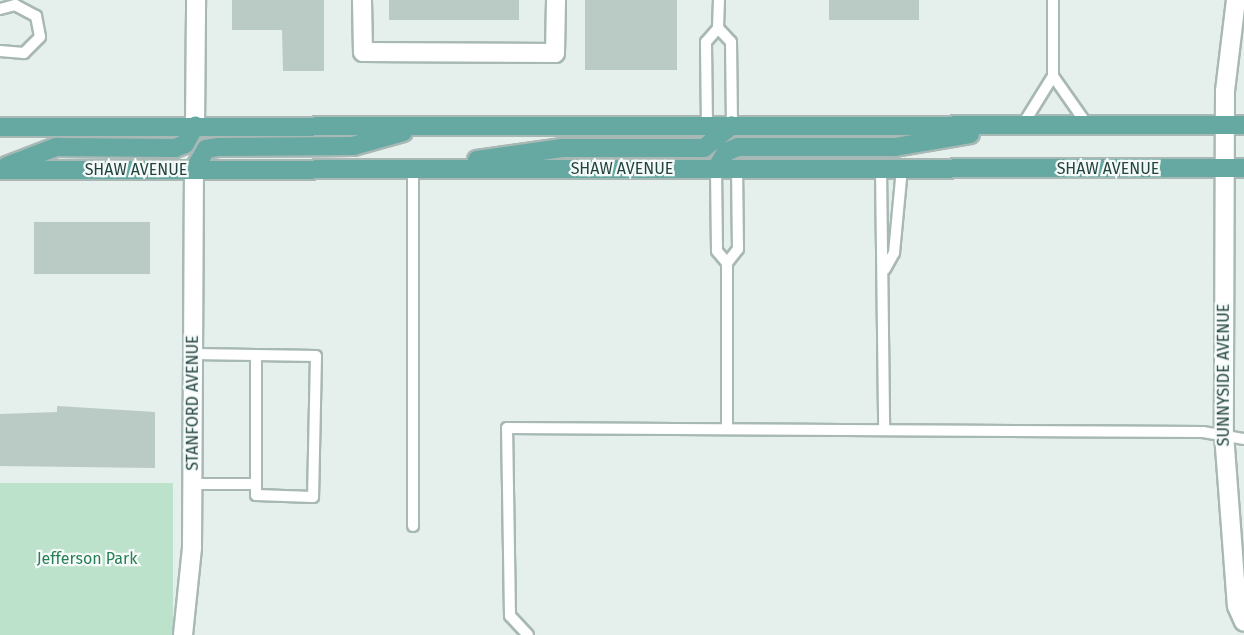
<!DOCTYPE html>
<html>
<head>
<meta charset="utf-8">
<style>
	body { margin:0 }
	#map { position:relative; width:1244px; height:635px; overflow:hidden; background:#e5efec; font-family:"Fira Sans",sans-serif }
	div>[style] { position:absolute }
	.green>* { inset:0; background:#bde2cc; transform-origin:0 0 }
	.building>* { inset:0; background:#bacbc6; transform-origin:0 0 }
	.roads { filter:drop-shadow(2px 0 #a7b8b5) drop-shadow(-2px 0 #a7b8b5) drop-shadow(0 2px #a7b8b5) drop-shadow(0 -2px #a7b8b5) }
	.service>* { height:10px; margin:-5px; padding:0 5px; transform-origin:5px; border-radius:5px; background:#fff }
	.minor>* { height:18px; margin:-9px; padding:0 9px; transform-origin:9px; border-radius:9px; background:#fff }
	.secondary>* { height:18px; margin:-9px; padding:0 9px; transform-origin:9px; border-radius:9px; background:#fff }
	.primary>* { height:18px; margin:-9px; padding:0 9px; transform-origin:9px; border-radius:9px; background:#66a8a2 }
	span { translate:-50% -50%; white-space:nowrap; text-align:center; line-height:1.15; -webkit-text-stroke:4.5px #f6fbf9; paint-order:stroke }
	.street-label { font-size:16px; color:#224440 }
	.park-label { font-size:16px; color:#287e57 }
</style>
</head>
<body>
<div id="map">
	<div class="green">
		<i style="left:0;top:483px;width:173px;height:152px"></i>
	</div>
	<div class="building">
		<i style="clip-path:polygon(232px 0,324px 0,324px 71px,283px 71px,282px 30px,232px 30px)"></i>
		<i style="left:389px;top:0;width:130px;height:20px"></i>
		<i style="left:585px;top:0;width:92px;height:70px"></i>
		<i style="left:829px;top:0;width:90px;height:20px"></i>
		<i style="left:34px;top:222px;width:116px;height:52px"></i>
		<i style="clip-path:polygon(57px 406px,155px 412px,155px 468px,0 466px,0 414px,57px 412px)"></i>
	</div>
	<div class="roads">
		<div class="service">
			<i style="left:0;top:9px;width:16px;rotate:-15deg"></i>
			<i style="left:15px;top:5px;width:24px;rotate:28deg"></i>
			<i style="left:36px;top:16px;width:21px;rotate:79deg"></i>
			<i style="left:40px;top:37px;width:23px;rotate:135deg"></i>
			<i style="left:24px;top:53px;width:24px;rotate:-175deg"></i>
			<i style="left:718px;top:28px;width:19px;rotate:47deg"></i>
			<i style="left:731px;top:42px;width:83px;rotate:89.3deg"></i>
			<i style="left:1053px;top:76px;width:61px;rotate:55deg"></i>
			<i style="left:707px;top:126px;width:84px;rotate:-90.7deg"></i>
			<i style="left:706px;top:42px;width:18px;rotate:-49deg"></i>
			<i style="left:718px;top:28px;width:28px;rotate:-88deg"></i>
			<i style="left:1022px;top:126px;width:59px;rotate:-58.2deg"></i>
			<i style="left:1053px;top:76px;width:76px;rotate:-90deg"></i>
			<i style="left:413px;top:169px;width:357px;rotate:90deg"></i>
			<i style="left:716px;top:169px;width:82px;rotate:89.3deg"></i>
			<i style="left:717px;top:251px;width:16px;rotate:50deg"></i>
			<i style="left:727px;top:263px;width:166px;rotate:90deg"></i>
			<i style="left:881px;top:169px;width:261px;rotate:89.3deg"></i>
			<i style="left:727px;top:263px;width:18px;rotate:-52deg"></i>
			<i style="left:738px;top:249px;width:80px;rotate:-90.7deg"></i>
			<i style="left:885px;top:269px;width:18px;rotate:-61deg"></i>
			<i style="left:894px;top:253px;width:84px;rotate:-84.6deg"></i>
			<i style="left:256px;top:355px;width:60px;rotate:1deg"></i>
			<i style="left:316px;top:356px;width:141px;rotate:91.2deg"></i>
			<i style="left:313px;top:497px;width:57px;rotate:-178deg"></i>
			<i style="left:256px;top:495px;width:11px;rotate:-90deg"></i>
			<i style="left:192px;top:484px;width:64px"></i>
			<i style="left:256px;top:484px;width:129px;rotate:-90deg"></i>
			<i style="left:256px;top:355px;width:63px;rotate:-179.1deg"></i>
			<i style="left:528px;top:635px;width:26px;rotate:-133deg"></i>
			<i style="left:510px;top:616px;width:188px;rotate:-90.9deg"></i>
			<i style="left:507px;top:428px;width:696px;rotate:0.33deg"></i>
			<i style="left:1203px;top:432px;width:42px;rotate:9.7deg"></i>
		</div>
		<div class="minor">
			<i style="left:362px;top:0;width:52px;rotate:88.9deg"></i>
			<i style="left:363px;top:52px;width:192px;rotate:0.3deg"></i>
			<i style="left:555px;top:53px;width:53px;rotate:-88.9deg"></i>
			<i style="left:195px;top:126px;width:126px;rotate:-89.5deg"></i>
			<i style="left:183px;top:635px;width:87px;rotate:-84.1deg"></i>
			<i style="left:192px;top:548px;width:378px;rotate:-89.7deg"></i>
		</div>
		<div class="secondary">
			<i style="left:1236px;top:0;width:92px;rotate:96.9deg"></i>
			<i style="left:1225px;top:91px;width:343px;rotate:90.2deg"></i>
			<i style="left:1224px;top:434px;width:172px;rotate:85.7deg"></i>
			<i style="left:1237px;top:606px;width:17px;rotate:66deg"></i>
		</div>
		<div class="primary">
			<i style="left:0;top:127px;width:1244px;rotate:-0.09deg"></i>
			<i style="left:477px;top:160px;width:86px;rotate:-8deg"></i>
			<i style="left:562px;top:148px;width:142px"></i>
			<i style="left:704px;top:148px;width:36px;rotate:-39deg"></i>
			<i style="left:7px;top:166px;width:53px;rotate:-21.2deg"></i>
			<i style="left:56px;top:147px;width:119px;rotate:0.5deg"></i>
			<i style="left:175px;top:148px;width:11px;rotate:-22deg"></i>
			<i style="left:185px;top:144px;width:21px;rotate:-61deg"></i>
			<i style="left:716px;top:169px;width:20px;rotate:-60deg"></i>
			<i style="left:726px;top:152px;width:13px;rotate:-23deg"></i>
			<i style="left:738px;top:147px;width:157px"></i>
			<i style="left:895px;top:147px;width:76px;rotate:-9.8deg"></i>
			<i style="left:0;top:170px;width:1244px;rotate:-0.09deg"></i>
			<i style="left:194px;top:170px;width:24px;rotate:-60deg"></i>
			<i style="left:206px;top:149px;width:13px;rotate:-9deg"></i>
			<i style="left:219px;top:147px;width:134px;rotate:-0.4deg"></i>
			<i style="left:353px;top:146px;width:52px;rotate:-15.6deg"></i>
		</div>
	</div>
	<div class="street-label">
		<span style="left:622px;top:169px">SHAW AVENUE</span>
		<span style="left:1108px;top:169px">SHAW AVENUE</span>
		<span style="left:136px;top:170px">SHAW AVENUE</span>
		<span style="left:1224px;top:375px;rotate:-90deg">SUNNYSIDE AVENUE</span>
		<span style="left:193px;top:403px;rotate:-90deg">STANFORD AVENUE</span>
	</div>
	<div class="park-label">
		<span style="left:87px;top:559px">Jefferson Park</span>
	</div>
</div>
</body>
</html>
